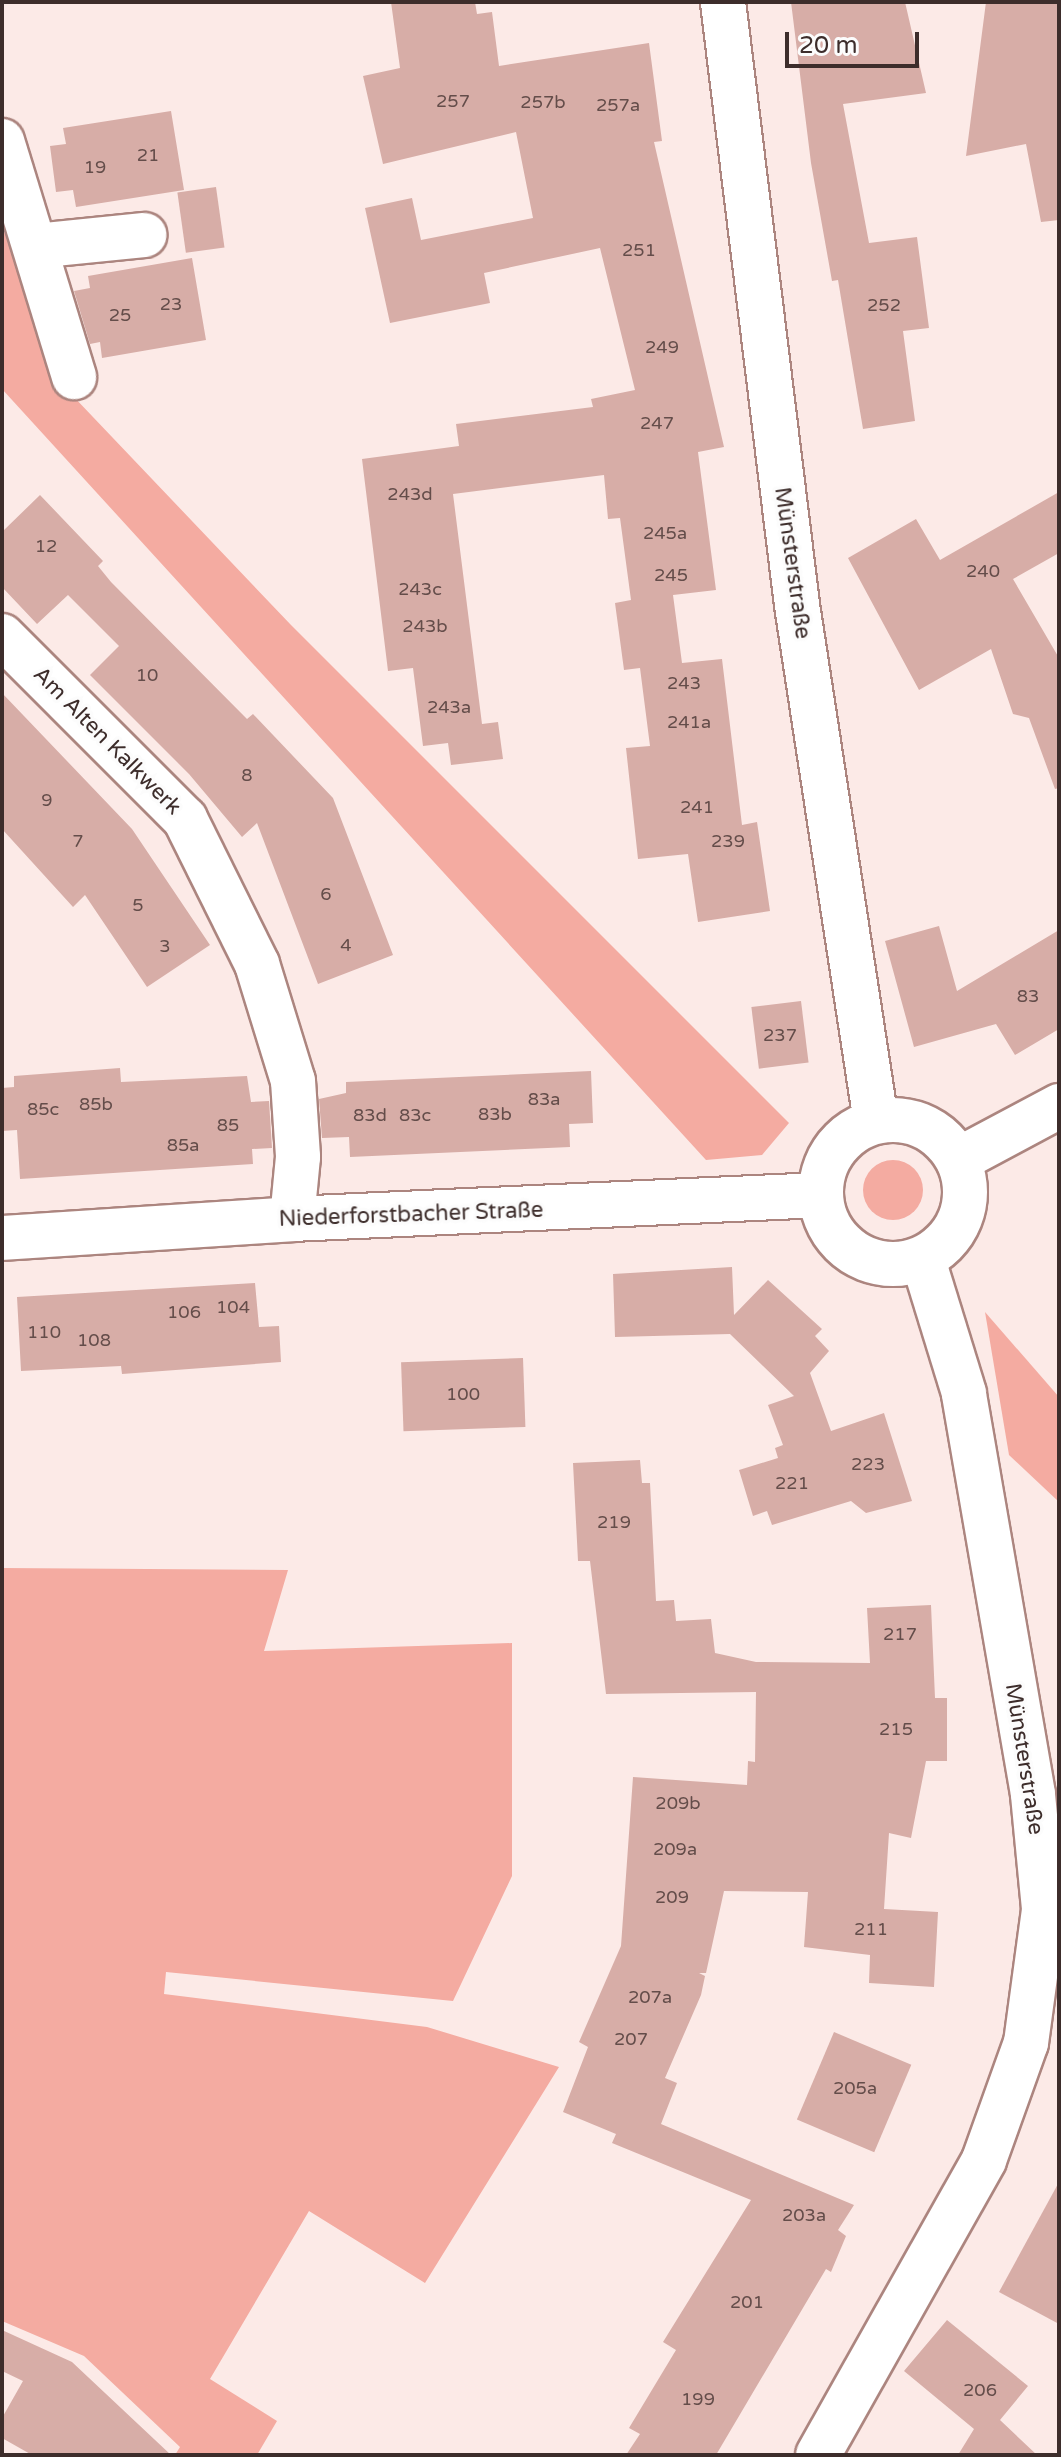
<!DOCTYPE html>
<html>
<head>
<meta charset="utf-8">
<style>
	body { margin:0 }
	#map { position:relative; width:1061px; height:2457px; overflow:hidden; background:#fceae7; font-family:"Varela Round",sans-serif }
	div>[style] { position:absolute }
	.green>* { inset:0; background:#f4aba1 }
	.round { border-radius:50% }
	.building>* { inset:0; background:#d7ada7; transform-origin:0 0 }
	.roads { filter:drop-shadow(2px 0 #ac857f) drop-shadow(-2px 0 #ac857f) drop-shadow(0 2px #ac857f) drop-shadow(0 -2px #ac857f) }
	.minor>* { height:44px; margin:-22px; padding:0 22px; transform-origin:22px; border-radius:22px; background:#fff }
	.minor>.ring { margin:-22px; padding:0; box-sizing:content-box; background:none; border:44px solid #fff; border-radius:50% }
	span { translate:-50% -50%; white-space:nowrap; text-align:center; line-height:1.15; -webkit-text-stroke:7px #fcfcfc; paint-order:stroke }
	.number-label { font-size:18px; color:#644d4a }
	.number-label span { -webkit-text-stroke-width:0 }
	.street-label { font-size:22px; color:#3d2d2b }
	.frame { position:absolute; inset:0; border:4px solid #3d2d2b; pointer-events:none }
	.scale { position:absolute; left:785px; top:32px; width:134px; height:36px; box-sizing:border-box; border:4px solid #3d2d2b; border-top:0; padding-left:10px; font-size:24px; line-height:28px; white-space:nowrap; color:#3d2d2b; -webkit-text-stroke:6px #fcfcfc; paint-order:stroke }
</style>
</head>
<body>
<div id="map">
	<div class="green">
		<i style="clip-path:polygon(2px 225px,53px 375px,291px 625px,789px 1123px,762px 1155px,706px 1160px,2px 389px)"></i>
		<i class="round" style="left:863px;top:1160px;width:60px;height:60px"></i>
		<i style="clip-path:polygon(985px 1312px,1059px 1397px,1059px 1502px,1009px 1455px)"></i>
		<i style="clip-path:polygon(2px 1568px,288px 1570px,264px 1651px,512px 1643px,512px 1876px,453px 2001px,166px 1972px,164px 1994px,427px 2027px,559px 2067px,425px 2283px,309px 2211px,210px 2379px,277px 2421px,257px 2455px,175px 2455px,180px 2447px,84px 2356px,2px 2321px)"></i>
	</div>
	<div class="building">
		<i style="clip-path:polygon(391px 2px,475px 2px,477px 14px,492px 12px,499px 66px,649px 43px,662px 141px,654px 142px,724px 447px,698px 452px,716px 590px,673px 595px,682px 663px,722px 659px,742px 825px,757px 822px,770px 911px,698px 922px,688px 854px,638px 859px,626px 748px,650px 746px,640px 668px,624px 670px,615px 603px,631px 600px,620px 518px,608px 519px,604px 475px,453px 494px,482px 724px,498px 722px,503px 759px,451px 765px,448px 743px,423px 746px,413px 668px,388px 671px,362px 459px,459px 446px,456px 424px,593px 407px,591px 399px,635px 390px,600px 248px,484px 273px,490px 303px,390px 323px,365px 208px,412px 198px,421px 240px,533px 218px,516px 132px,383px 164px,363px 76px,400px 68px)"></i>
		<i style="clip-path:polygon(791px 2px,905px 2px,926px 93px,843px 104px,869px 243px,917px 237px,929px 328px,903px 331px,915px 421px,863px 429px,838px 280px,832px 281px,811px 163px)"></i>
		<i style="clip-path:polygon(986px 2px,1059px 2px,1059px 220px,1041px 222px,1026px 144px,966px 156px)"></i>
		<i style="clip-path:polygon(171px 111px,184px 190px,76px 207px,73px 190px,56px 192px,50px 146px,66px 144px,63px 128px)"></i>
		<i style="left:216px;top:187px;width:61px;height:39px;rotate:82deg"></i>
		<i style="clip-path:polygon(192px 258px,206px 340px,102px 358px,100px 342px,90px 344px,74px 291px,90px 288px,88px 276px)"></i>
		<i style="clip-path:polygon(1059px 492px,1059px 553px,1013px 579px,1059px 658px,1059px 788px,1055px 789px,1029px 718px,1013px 714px,991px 649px,919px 690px,848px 558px,916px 519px,940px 560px)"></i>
		<i style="clip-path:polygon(40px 495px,103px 561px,98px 566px,111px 582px,247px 719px,253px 714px,333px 798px,393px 955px,318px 984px,257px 823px,242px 837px,189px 774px,90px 675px,119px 646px,68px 595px,37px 624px,2px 587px,2px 532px)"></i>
		<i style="clip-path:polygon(2px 693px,132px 829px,210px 945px,147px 987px,85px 895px,73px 907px,2px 829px)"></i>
		<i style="clip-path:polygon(939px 926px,957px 991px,1059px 930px,1059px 1029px,1015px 1055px,996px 1024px,914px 1047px,885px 941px)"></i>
		<i style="left:801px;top:1001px;width:62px;height:50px;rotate:83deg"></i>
		<i style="clip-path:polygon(120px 1068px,121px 1082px,247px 1076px,251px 1102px,269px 1101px,272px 1148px,252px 1149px,253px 1164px,20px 1179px,17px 1130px,2px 1131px,2px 1088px,14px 1087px,14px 1076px)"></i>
		<i style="clip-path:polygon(591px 1071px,593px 1123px,569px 1124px,570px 1147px,350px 1157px,349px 1137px,322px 1138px,319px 1099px,346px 1093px,346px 1082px)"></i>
		<i style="clip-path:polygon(732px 1267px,734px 1315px,768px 1280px,822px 1329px,815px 1336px,829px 1351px,810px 1373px,831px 1431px,884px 1413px,912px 1501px,866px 1513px,851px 1501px,772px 1525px,767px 1511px,753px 1516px,739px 1470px,778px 1458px,775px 1448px,783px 1445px,768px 1405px,794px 1396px,730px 1334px,615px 1337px,613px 1274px)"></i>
		<i style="clip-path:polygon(255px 1283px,259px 1327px,279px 1326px,281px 1362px,122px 1374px,121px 1366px,21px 1371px,17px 1297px)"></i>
		<i style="left:523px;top:1358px;width:69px;height:122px;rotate:88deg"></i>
		<i style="clip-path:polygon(640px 1460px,642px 1483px,650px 1483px,656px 1601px,674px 1600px,676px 1621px,711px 1619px,715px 1653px,756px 1662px,870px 1663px,867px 1608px,931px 1605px,935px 1698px,947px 1698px,947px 1761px,926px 1761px,911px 1838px,889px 1833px,884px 1909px,938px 1912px,934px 1987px,869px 1983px,870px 1955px,804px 1947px,808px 1892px,724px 1891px,706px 1973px,699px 1973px,705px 1976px,701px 1995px,665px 2078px,677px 2083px,661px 2124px,854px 2205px,838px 2230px,846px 2236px,831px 2272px,826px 2269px,716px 2455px,626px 2455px,640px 2434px,629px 2428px,676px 2350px,663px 2342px,751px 2200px,612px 2143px,616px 2134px,563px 2112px,588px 2047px,579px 2042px,621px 1946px,633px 1777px,747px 1785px,748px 1761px,755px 1762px,756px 1692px,606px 1694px,590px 1561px,578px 1561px,573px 1463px)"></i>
		<i style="left:834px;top:2032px;width:84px;height:95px;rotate:23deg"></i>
		<i style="clip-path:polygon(1059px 2182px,1059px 2324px,999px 2292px)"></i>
		<i style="clip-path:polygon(947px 2320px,1028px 2386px,1000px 2420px,1037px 2455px,958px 2455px,974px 2429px,904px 2371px)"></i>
		<i style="clip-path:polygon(2px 2330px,72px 2362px,171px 2455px,32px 2455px,2px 2438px,2px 2418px,23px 2381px,2px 2371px)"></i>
	</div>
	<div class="roads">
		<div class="minor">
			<i style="left:723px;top:2px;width:608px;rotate:83deg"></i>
			<i style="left:797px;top:605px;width:522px;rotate:81.3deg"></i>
			<i style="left:2px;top:141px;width:247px;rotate:73deg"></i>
			<i style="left:36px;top:246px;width:109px;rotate:-5.8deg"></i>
			<i style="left:2px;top:636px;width:259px;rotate:45deg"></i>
			<i style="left:185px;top:819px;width:162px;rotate:63.6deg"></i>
			<i style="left:257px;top:964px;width:122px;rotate:72.9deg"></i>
			<i style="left:293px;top:1081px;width:76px;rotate:86.2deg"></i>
			<i style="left:298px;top:1157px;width:62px;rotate:95.5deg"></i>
			<i class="ring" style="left:821px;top:1120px;width:100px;height:100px"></i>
			<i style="left:958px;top:1160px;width:115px;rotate:-28.1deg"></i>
			<i style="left:2px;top:1238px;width:291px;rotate:-3.7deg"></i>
			<i style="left:292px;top:1219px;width:529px;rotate:-2.6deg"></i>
			<i style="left:818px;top:2455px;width:338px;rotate:-60.6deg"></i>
			<i style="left:984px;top:2160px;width:124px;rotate:-70.3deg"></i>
			<i style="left:1026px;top:2043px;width:135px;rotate:-82.3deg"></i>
			<i style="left:1044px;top:1909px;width:116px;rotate:-95.5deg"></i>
			<i style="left:1033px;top:1794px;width:407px;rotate:-99.8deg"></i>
			<i style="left:964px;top:1393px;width:139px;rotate:-107.1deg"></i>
		</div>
	</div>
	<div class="number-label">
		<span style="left:453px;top:101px">257</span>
		<span style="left:543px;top:102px">257b</span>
		<span style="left:618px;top:105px">257a</span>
		<span style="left:148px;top:155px">21</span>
		<span style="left:95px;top:167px">19</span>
		<span style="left:639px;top:250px">251</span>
		<span style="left:171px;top:304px">23</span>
		<span style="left:884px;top:305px">252</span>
		<span style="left:120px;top:315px">25</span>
		<span style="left:662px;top:347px">249</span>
		<span style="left:657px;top:423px">247</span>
		<span style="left:410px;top:494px">243d</span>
		<span style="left:665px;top:533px">245a</span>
		<span style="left:46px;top:546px">12</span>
		<span style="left:983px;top:571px">240</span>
		<span style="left:671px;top:575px">245</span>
		<span style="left:420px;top:589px">243c</span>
		<span style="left:425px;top:626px">243b</span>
		<span style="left:147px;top:675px">10</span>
		<span style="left:684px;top:683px">243</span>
		<span style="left:449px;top:707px">243a</span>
		<span style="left:689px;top:722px">241a</span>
		<span style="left:247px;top:775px">8</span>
		<span style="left:47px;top:800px">9</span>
		<span style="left:697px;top:807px">241</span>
		<span style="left:78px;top:841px">7</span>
		<span style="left:728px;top:841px">239</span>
		<span style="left:326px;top:894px">6</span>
		<span style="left:138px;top:905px">5</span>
		<span style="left:346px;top:945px">4</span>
		<span style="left:165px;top:946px">3</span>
		<span style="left:1028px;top:996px">83</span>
		<span style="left:780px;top:1035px">237</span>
		<span style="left:544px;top:1099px">83a</span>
		<span style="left:96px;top:1104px">85b</span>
		<span style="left:43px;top:1109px">85c</span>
		<span style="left:495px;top:1114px">83b</span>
		<span style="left:370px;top:1115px">83d</span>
		<span style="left:415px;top:1115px">83c</span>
		<span style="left:228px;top:1125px">85</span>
		<span style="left:183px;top:1145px">85a</span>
		<span style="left:233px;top:1307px">104</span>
		<span style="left:184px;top:1312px">106</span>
		<span style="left:44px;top:1332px">110</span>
		<span style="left:94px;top:1340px">108</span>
		<span style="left:463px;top:1394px">100</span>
		<span style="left:868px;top:1464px">223</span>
		<span style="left:792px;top:1483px">221</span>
		<span style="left:614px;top:1522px">219</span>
		<span style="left:900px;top:1634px">217</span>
		<span style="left:896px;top:1729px">215</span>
		<span style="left:678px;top:1803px">209b</span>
		<span style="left:675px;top:1849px">209a</span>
		<span style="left:672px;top:1897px">209</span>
		<span style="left:871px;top:1929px">211</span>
		<span style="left:650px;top:1997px">207a</span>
		<span style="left:631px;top:2039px">207</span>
		<span style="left:855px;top:2088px">205a</span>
		<span style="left:804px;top:2215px">203a</span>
		<span style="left:747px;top:2302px">201</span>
		<span style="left:980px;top:2390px">206</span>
		<span style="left:698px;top:2399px">199</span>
	</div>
	<div class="street-label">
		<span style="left:792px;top:563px;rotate:82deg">Münsterstraße</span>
		<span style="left:107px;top:741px;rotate:45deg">Am Alten Kalkwerk</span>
		<span style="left:411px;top:1215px;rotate:-2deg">Niederforstbacher Straße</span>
		<span style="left:1024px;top:1759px;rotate:81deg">Münsterstraße</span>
	</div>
	<div class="frame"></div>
	<div class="scale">20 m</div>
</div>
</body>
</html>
